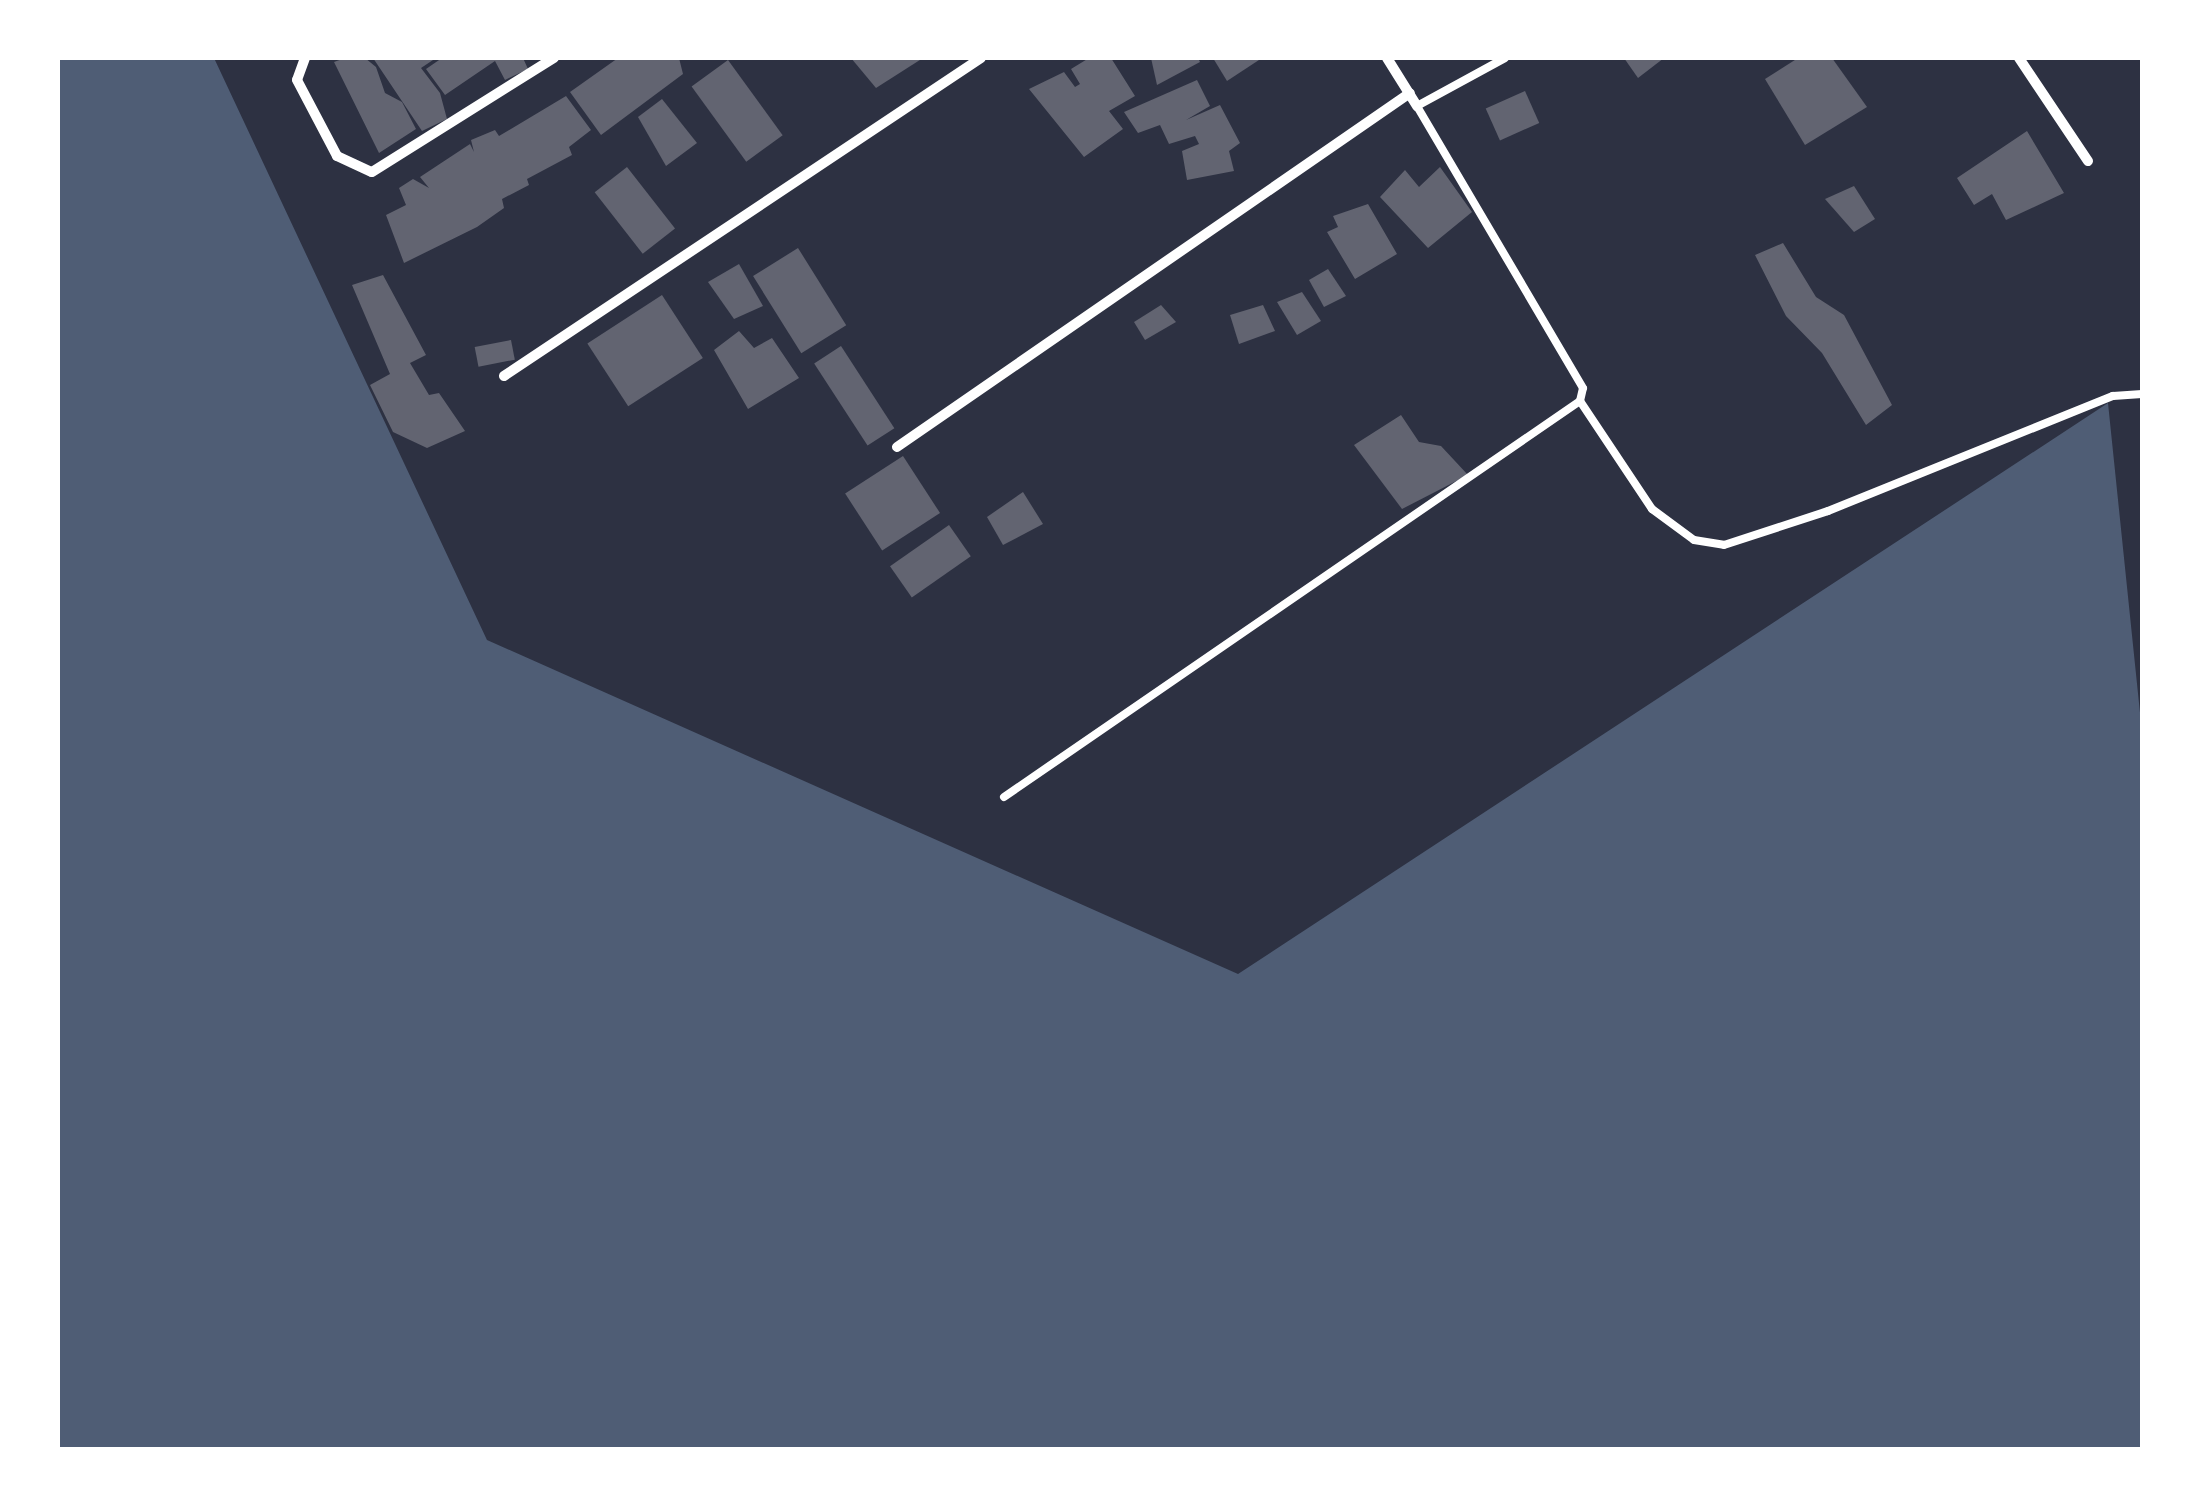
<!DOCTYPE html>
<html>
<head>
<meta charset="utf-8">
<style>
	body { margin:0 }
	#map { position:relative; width:2200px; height:1507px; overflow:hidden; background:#2d3142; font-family:"IBM Plex Serif",serif }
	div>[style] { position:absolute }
	.water>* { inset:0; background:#4f5d75 }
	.building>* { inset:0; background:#626471; transform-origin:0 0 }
	.service>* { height:8px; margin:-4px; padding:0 4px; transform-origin:4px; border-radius:4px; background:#fff }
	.minor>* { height:10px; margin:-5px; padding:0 5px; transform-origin:5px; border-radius:5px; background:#fff }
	span { translate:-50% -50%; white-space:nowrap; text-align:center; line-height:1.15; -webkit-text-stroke:9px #fff; paint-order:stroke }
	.frame { position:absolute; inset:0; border:60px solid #fff; pointer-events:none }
</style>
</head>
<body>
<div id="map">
	<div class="water">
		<i style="clip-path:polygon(58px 58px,214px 58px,487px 640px,1238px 974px,2108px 403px,2142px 732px,2142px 1449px,58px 1449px)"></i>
	</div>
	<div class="building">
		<i style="clip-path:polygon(345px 58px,365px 58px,376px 67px,385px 93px,402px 102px,416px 129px,379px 153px,334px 62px)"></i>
		<i style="clip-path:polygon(373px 58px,436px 58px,421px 68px,440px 93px,447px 119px,422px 131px)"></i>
		<i style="clip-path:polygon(442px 58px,523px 58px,528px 69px,505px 80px,495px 61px,445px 95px,426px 69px)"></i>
		<i style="clip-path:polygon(618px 58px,679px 58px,683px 74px,601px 135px,570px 92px)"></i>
		<i style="clip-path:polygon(851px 58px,923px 58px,876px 88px)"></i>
		<i style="clip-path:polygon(1089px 58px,1111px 58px,1135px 96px,1109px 111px,1123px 129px,1084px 157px,1029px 89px,1064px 72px,1075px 87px,1080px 84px,1071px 69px)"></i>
		<i style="clip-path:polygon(1151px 58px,1198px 58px,1200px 62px,1157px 85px)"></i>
		<i style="clip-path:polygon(1213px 58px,1262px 58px,1227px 81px)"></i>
		<i style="clip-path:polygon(1624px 58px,1664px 58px,1638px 78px)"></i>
		<i style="clip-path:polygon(1798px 58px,1832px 58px,1867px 107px,1805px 145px,1765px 79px)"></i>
		<i style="left:728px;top:60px;width:93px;height:45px;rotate:54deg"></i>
		<i style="clip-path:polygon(1197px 80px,1210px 106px,1186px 120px,1220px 105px,1240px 143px,1229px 151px,1234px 171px,1187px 180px,1182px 151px,1199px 144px,1195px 136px,1169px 144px,1160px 125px,1138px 133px,1124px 112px)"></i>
		<i style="left:1525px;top:91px;width:35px;height:43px;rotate:66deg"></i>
		<i style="clip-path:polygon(566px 96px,591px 130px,569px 147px,572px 155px,527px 179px,529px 185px,502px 199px,504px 208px,477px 227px,404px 263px,386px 215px,406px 205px,399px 188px,413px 179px,429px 188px,420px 177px,470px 144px,474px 152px,471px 140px,495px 130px,499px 136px)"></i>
		<i style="clip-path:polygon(662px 99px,697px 143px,666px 166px,638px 117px)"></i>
		<i style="clip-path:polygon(2027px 131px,2064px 193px,2006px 220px,1992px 194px,1974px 205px,1957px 178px)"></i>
		<i style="left:627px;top:167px;width:78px;height:41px;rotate:52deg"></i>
		<i style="clip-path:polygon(1440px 167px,1472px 212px,1428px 248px,1380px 197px,1405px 170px,1419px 187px)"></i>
		<i style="clip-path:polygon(1854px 186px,1875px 219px,1854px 232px,1825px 199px)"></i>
		<i style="clip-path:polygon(1368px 204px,1397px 254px,1355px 279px,1327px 232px,1338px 227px,1333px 216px)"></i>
		<i style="clip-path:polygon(1783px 243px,1816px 297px,1844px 315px,1892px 405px,1866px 425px,1822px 353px,1786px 316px,1755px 255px)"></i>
		<i style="left:798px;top:248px;width:91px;height:53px;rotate:58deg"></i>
		<i style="clip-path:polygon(739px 264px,763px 306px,734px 319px,708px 282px)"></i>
		<i style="clip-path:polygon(1328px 269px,1346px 296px,1324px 307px,1309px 280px)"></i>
		<i style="clip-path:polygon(383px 275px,426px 355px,410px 363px,429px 395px,439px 393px,465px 431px,427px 448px,393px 432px,370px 385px,390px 374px,352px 285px)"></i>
		<i style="clip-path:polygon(1302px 292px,1321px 321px,1297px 335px,1277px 302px)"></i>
		<i style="left:662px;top:295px;width:75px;height:89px;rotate:57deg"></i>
		<i style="clip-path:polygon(1161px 305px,1176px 322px,1145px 340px,1134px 322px)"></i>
		<i style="clip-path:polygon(1263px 305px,1275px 331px,1239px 344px,1230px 315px)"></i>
		<i style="clip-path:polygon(739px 331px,754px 348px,772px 338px,799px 378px,748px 409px,714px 350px)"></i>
		<i style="left:511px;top:340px;width:20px;height:37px;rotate:79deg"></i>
		<i style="left:841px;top:346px;width:98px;height:32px;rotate:57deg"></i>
		<i style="clip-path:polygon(1401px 415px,1419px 442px,1441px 446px,1468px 475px,1402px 509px,1354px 445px)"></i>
		<i style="left:903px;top:456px;width:68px;height:69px;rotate:57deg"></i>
		<i style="clip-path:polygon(1023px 492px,1043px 524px,1003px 545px,987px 517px)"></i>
		<i style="left:949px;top:525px;width:38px;height:72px;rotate:55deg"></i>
	</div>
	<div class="service">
		<i style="left:1580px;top:401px;width:130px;rotate:56.3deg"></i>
		<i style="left:1652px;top:509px;width:52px;rotate:36.4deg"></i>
		<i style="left:1694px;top:540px;width:30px;rotate:9deg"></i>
		<i style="left:1724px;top:545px;width:109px;rotate:-18.1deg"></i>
		<i style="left:1828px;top:511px;width:307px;rotate:-22deg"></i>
		<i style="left:2113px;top:396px;width:29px;rotate:-4deg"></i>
		<i style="left:1004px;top:797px;width:699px;rotate:-34.51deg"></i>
		<i style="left:1580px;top:401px;width:13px;rotate:-77deg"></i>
		<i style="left:1583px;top:388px;width:327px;rotate:-120.5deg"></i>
		<i style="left:1417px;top:106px;width:100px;rotate:-28.6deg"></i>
	</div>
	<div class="minor">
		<i style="left:305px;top:58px;width:23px;rotate:110deg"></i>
		<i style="left:297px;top:80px;width:86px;rotate:62.2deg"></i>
		<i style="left:337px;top:156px;width:38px;rotate:25deg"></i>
		<i style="left:372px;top:172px;width:215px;rotate:-32.1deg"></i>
		<i style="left:1387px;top:58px;width:57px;rotate:58deg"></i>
		<i style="left:2019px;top:58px;width:124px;rotate:56.2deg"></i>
		<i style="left:504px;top:376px;width:573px;rotate:-33.69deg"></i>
		<i style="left:897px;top:447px;width:623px;rotate:-34.61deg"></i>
	</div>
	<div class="frame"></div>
</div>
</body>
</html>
